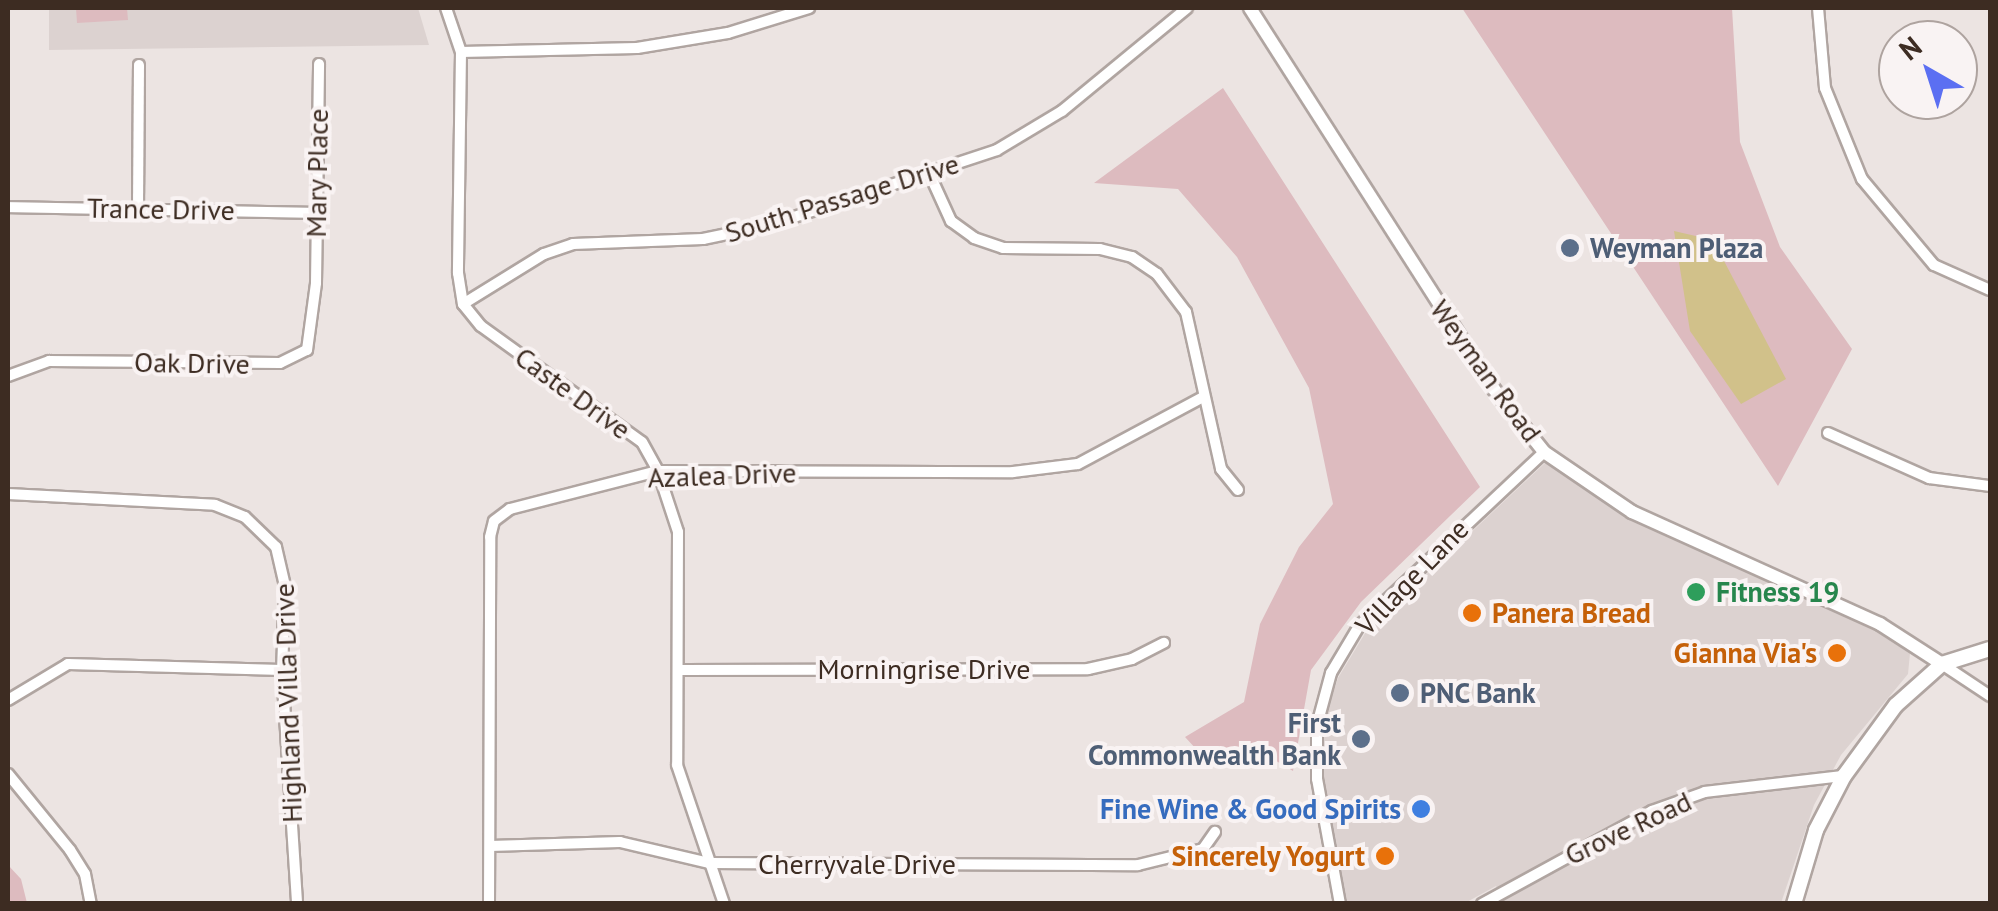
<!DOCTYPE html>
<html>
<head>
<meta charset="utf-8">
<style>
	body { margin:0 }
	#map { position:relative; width:1998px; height:911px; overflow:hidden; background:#ece4e2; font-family:"PT Sans",sans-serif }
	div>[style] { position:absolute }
	.built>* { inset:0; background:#dcd2d0 }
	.green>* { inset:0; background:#ddbbbf }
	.water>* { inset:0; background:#d1c18a }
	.roads { filter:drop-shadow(2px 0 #b0a5a1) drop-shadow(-2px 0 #b0a5a1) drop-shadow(0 2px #b0a5a1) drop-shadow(0 -2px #b0a5a1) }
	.minor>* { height:10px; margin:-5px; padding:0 5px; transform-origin:5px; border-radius:5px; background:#fff }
	.tertiary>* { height:12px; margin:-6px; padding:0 6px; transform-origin:6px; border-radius:6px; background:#fff }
	.secondary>* { height:14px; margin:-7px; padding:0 7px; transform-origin:7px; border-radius:7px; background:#fff }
	.dots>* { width:28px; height:28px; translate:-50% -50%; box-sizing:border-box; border:5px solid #f9f3f3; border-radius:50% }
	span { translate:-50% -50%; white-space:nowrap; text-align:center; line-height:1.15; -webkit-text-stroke:8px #f9f3f3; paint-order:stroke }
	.street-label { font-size:28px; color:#3d2c22 }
	.service-label { font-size:28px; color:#4e5e75; font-weight:700 }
	.left { translate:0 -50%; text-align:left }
	.right { translate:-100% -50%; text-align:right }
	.leisure-label { font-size:28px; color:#27864d; font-weight:700 }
	.food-label { font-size:28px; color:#c56008; font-weight:700 }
	.shop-label { font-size:28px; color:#366cbe; font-weight:700 }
	.frame { position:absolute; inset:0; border:10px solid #3d2c22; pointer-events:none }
	.north { position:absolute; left:1878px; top:20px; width:100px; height:100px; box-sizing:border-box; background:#f9f3f3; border:2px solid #aea39f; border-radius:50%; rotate:321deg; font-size:28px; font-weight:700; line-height:40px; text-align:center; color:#3d2c22 }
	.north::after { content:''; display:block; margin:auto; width:35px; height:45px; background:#5b6ff2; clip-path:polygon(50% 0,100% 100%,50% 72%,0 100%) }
</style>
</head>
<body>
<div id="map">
	<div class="built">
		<i style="clip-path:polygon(49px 8px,418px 8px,429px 45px,49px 50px)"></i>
		<i style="clip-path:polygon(1545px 463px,1666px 536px,1881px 632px,1910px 653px,1908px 674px,1841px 755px,1814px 805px,1781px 903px,1505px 903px,1496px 886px,1465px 903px,1346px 903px,1323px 773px,1321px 729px,1338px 678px,1367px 630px)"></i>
	</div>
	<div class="green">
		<i style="clip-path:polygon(76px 8px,127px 8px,128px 20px,77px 23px)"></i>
		<i style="clip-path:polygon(1462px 8px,1732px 8px,1740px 142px,1780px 247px,1852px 349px,1778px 486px)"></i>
		<i style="clip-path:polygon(1223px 88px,1480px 487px,1361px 602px,1311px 670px,1293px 771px,1253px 747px,1197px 750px,1185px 737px,1244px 702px,1260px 624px,1299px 547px,1333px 504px,1309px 388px,1237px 257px,1178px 189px,1094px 183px)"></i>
		<i style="clip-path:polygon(8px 865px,21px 879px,27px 903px,8px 903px)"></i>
	</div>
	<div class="water">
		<i style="clip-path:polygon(1674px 231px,1713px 240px,1786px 379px,1741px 404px,1690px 331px)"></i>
	</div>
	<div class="roads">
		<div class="minor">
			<i style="left:446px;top:8px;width:46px;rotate:71.2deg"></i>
			<i style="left:461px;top:52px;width:221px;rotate:90.8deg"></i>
			<i style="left:458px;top:273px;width:31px;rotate:81deg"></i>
			<i style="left:463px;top:304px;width:28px;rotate:51deg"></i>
			<i style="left:481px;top:326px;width:198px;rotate:35.8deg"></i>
			<i style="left:642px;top:442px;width:33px;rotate:61deg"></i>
			<i style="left:658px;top:471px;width:64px;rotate:71.8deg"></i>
			<i style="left:678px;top:532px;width:233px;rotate:90.2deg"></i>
			<i style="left:677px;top:765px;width:147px;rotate:71.3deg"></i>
			<i style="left:1818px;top:8px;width:80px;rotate:85deg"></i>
			<i style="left:1825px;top:88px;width:98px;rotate:67.9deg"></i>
			<i style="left:1862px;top:179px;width:112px;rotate:50.1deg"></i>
			<i style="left:1934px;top:265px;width:61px;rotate:24.1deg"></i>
			<i style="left:461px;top:52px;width:176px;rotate:-1.3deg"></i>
			<i style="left:637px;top:48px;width:92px;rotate:-9.4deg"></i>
			<i style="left:728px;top:33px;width:85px;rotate:-17.2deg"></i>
			<i style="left:930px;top:175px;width:51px;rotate:65.5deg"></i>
			<i style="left:951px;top:221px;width:29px;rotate:36deg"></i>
			<i style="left:974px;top:238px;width:31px;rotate:19deg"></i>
			<i style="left:1003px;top:248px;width:97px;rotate:0.6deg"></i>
			<i style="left:1100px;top:249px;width:33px;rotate:14deg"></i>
			<i style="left:1132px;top:257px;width:30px;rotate:34deg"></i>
			<i style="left:1157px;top:274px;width:48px;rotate:52.7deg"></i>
			<i style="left:1186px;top:312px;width:161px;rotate:77.4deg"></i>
			<i style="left:1221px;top:469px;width:27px;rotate:51deg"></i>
			<i style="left:8px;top:207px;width:307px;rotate:1.1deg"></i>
			<i style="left:138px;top:208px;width:143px;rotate:-89.6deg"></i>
			<i style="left:463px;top:304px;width:95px;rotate:-31.7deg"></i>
			<i style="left:544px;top:254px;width:31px;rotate:-19deg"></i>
			<i style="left:573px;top:244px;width:130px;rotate:-2.2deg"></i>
			<i style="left:703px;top:239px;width:68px;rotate:-11.8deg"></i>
			<i style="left:770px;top:225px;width:239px;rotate:-18.3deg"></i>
			<i style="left:997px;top:150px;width:76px;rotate:-31deg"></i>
			<i style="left:1062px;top:111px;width:162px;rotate:-39.5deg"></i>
			<i style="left:8px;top:376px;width:44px;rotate:-20.1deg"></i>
			<i style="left:49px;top:361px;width:231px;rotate:0.5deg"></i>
			<i style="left:280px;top:363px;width:30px;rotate:-26deg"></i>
			<i style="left:307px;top:350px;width:68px;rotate:-82.3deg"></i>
			<i style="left:316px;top:283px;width:219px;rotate:-89.2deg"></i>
			<i style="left:1828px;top:433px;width:111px;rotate:24deg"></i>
			<i style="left:1929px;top:478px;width:62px;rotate:7.5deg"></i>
			<i style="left:8px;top:494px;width:207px;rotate:3deg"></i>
			<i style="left:215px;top:505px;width:32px;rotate:22deg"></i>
			<i style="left:245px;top:517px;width:43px;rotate:44.1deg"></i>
			<i style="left:276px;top:547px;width:40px;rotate:77deg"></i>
			<i style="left:285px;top:586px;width:84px;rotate:92deg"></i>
			<i style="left:282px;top:670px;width:234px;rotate:86.3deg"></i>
			<i style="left:1942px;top:664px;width:58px;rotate:33.7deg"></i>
			<i style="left:680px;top:670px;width:408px;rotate:-0.1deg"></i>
			<i style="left:1088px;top:669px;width:45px;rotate:-12.8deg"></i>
			<i style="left:1132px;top:659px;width:36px;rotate:-27deg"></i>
			<i style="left:8px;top:700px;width:70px;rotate:-31deg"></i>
			<i style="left:68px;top:664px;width:214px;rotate:1.6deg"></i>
			<i style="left:8px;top:774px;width:98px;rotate:50.8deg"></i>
			<i style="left:70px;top:850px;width:28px;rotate:58deg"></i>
			<i style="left:85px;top:874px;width:31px;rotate:79deg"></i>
			<i style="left:490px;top:846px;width:130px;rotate:-1.8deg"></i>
			<i style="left:620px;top:842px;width:91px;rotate:13.3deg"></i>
			<i style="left:709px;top:863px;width:429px;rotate:0.3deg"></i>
			<i style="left:1138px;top:865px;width:67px;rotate:-13.8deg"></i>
			<i style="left:1203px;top:849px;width:21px;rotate:-55deg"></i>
			<i style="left:489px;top:904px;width:367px;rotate:-89.8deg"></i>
			<i style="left:490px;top:537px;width:16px;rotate:-76deg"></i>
			<i style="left:494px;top:521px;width:20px;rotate:-37deg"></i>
			<i style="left:510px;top:509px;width:153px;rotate:-14.4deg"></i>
			<i style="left:658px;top:471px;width:355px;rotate:0.2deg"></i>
			<i style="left:1013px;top:472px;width:65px;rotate:-7deg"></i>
			<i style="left:1078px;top:464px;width:142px;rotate:-28.2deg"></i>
			<i style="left:1340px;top:904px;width:127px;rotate:-100.4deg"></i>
			<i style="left:1317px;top:779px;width:54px;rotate:-90deg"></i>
			<i style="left:1317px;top:725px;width:54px;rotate:-74.9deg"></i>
			<i style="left:1331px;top:673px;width:55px;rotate:-59.2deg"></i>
			<i style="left:1359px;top:626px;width:254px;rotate:-43.2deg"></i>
			<i style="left:1482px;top:904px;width:194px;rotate:-28.7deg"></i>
			<i style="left:1652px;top:811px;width:56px;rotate:-19.7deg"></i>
			<i style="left:1705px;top:792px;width:140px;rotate:-6.6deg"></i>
		</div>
		<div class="tertiary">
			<i style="left:1250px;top:8px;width:451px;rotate:57.4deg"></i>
			<i style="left:1493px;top:388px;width:82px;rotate:51.4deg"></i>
			<i style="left:1544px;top:452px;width:107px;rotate:34.3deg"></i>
			<i style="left:1632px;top:512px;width:272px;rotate:24.3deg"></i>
			<i style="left:1880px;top:624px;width:74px;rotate:32.8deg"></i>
		</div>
		<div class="secondary">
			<i style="left:1794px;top:904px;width:77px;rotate:-73.4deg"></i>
			<i style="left:1816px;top:830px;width:61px;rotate:-62.6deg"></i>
			<i style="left:1844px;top:776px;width:88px;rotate:-53.8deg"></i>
			<i style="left:1896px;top:705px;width:62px;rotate:-41.7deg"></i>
			<i style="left:1942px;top:664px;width:50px;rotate:-17.4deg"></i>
		</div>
	</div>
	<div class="dots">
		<i style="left:1570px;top:248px;background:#5c6f8a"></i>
		<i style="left:1696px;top:592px;background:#2e9e5b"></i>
		<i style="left:1472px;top:613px;background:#e8710a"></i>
		<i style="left:1837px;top:653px;background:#e8710a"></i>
		<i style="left:1400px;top:693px;background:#5c6f8a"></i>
		<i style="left:1361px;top:739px;background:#5c6f8a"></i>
		<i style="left:1421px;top:809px;background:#3f7fe0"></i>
		<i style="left:1385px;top:856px;background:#e8710a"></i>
	</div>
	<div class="street-label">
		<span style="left:317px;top:173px;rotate:-89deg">Mary Place</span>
		<span style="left:842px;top:198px;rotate:-17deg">South Passage Drive</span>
		<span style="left:161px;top:209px;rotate:1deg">Trance Drive</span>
		<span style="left:192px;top:363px;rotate:1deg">Oak Drive</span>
		<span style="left:1486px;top:371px;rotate:54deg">Weyman Road</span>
		<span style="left:573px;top:393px;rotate:36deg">Caste Drive</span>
		<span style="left:722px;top:475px;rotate:-2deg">Azalea Drive</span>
		<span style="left:1412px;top:577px;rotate:-46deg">Village Lane</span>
		<span style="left:924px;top:669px">Morningrise Drive</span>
		<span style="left:288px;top:703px;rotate:-92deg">Highland Villa Drive</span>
		<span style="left:1628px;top:828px;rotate:-25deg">Grove Road</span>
		<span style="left:857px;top:864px">Cherryvale Drive</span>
	</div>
	<div class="service-label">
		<span class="left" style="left:1590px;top:248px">Weyman Plaza</span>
		<span class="left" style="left:1420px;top:693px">PNC Bank</span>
		<span class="right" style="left:1341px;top:739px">First<br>Commonwealth Bank</span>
	</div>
	<div class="leisure-label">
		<span class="left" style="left:1716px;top:592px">Fitness 19</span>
	</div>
	<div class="food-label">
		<span class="left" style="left:1492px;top:613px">Panera Bread</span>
		<span class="right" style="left:1817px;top:653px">Gianna Via's</span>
		<span class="right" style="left:1365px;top:856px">Sincerely Yogurt</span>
	</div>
	<div class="shop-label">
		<span class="right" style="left:1401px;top:809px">Fine Wine &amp; Good Spirits</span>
	</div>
	<div class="frame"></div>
	<div class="north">N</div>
</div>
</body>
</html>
